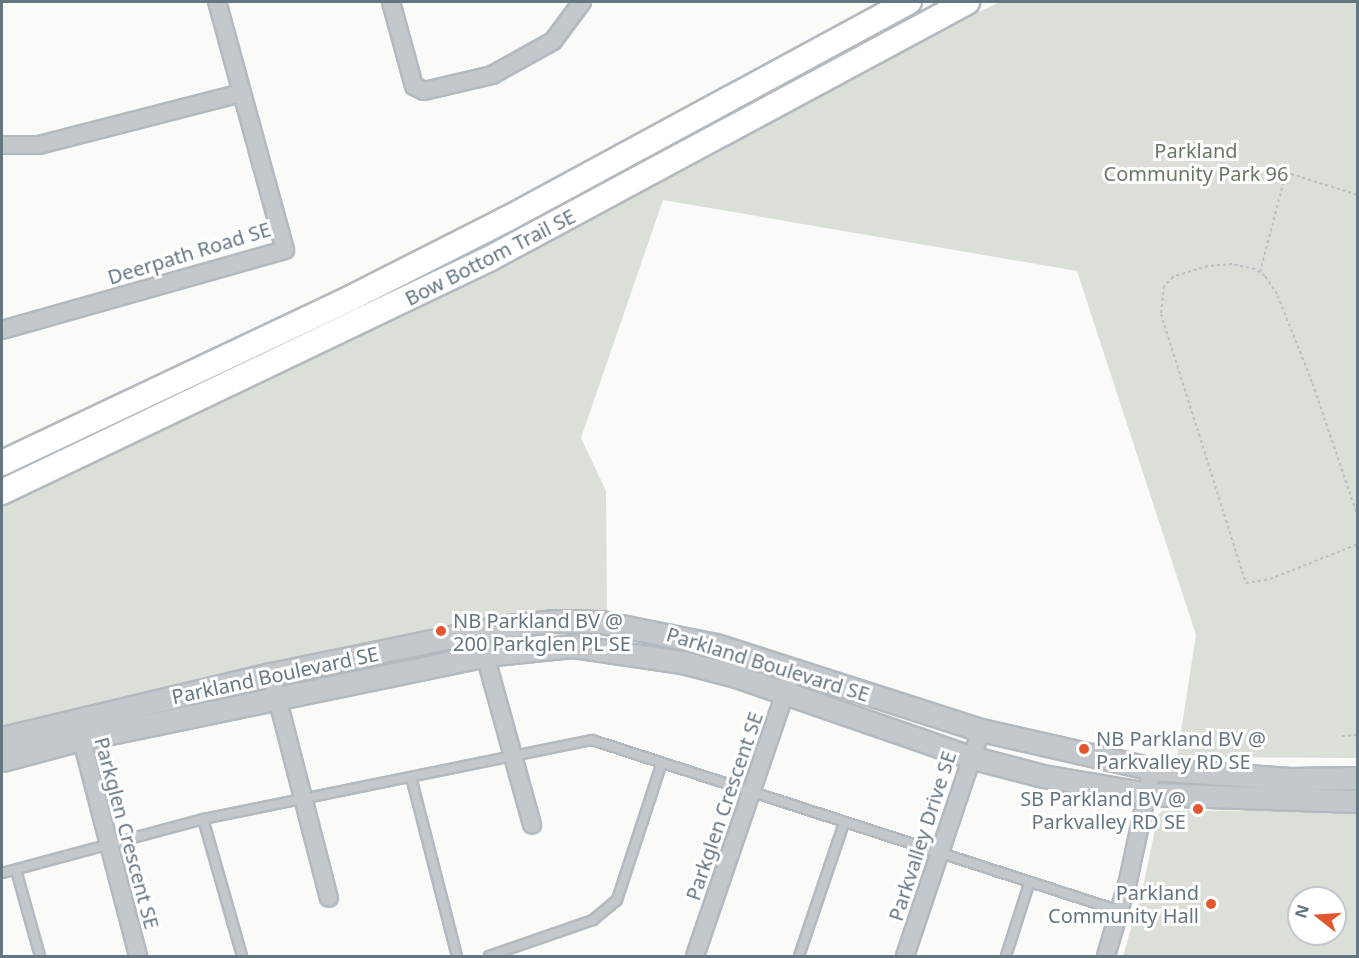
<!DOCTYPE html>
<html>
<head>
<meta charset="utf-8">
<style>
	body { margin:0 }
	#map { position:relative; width:1359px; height:958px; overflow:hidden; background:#fafaf8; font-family:"Noto Sans",sans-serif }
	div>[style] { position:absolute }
	.green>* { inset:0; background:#dadfd7 }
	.path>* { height:2px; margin-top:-1px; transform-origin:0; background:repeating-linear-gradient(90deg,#bbbfc2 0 3px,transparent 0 6px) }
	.roads { filter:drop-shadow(2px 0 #b3babf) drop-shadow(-2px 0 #b3babf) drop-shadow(0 2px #b3babf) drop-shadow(0 -2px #b3babf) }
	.service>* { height:8px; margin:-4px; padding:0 4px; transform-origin:4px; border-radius:4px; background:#c3c8cc }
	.minor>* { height:16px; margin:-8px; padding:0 8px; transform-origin:8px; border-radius:8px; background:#c3c8cc }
	.tertiary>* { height:21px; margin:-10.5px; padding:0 10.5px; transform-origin:10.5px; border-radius:10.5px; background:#c3c8cc }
	.secondary>* { height:24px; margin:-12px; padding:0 12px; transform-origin:12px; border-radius:12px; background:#fff }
	.dots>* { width:16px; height:16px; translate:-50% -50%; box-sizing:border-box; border:3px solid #fff; border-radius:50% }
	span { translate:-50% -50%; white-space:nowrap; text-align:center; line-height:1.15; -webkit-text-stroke:6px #fff; paint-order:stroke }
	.park-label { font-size:20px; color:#687a64 }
	.street-label { font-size:20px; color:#657683 }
	.poi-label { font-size:20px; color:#657683 }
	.left { translate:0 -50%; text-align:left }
	.right { translate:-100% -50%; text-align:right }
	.frame { position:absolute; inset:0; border:3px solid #657683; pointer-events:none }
	.north { position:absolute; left:1287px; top:886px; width:60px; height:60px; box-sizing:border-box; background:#fff; border:2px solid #c1c8cd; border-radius:50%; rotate:287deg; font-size:16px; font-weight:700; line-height:24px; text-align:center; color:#657683 }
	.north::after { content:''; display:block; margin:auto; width:21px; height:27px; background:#e4572e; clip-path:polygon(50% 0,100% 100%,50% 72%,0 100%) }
</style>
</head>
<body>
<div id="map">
	<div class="green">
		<i style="clip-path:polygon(1000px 2px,1357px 2px,1357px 758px,1177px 757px,1196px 635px,1077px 271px,663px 200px,581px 438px,606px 491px,607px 616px,2px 729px,2px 504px,392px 320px,907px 45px)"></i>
		<i style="clip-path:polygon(evenodd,1357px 810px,1357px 956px,1123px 956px,1143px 887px,1158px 815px,1162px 811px,1357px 810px,1299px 898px,1335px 898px,1335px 934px,1299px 934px,1299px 898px)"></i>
	</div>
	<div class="path">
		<i style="left:1260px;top:272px;width:98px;rotate:-75.3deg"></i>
		<i style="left:1285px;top:177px;width:7px;rotate:-27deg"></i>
		<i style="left:1291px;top:174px;width:70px;rotate:17.4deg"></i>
		<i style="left:1358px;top:517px;width:143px;rotate:-108.8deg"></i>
		<i style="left:1312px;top:382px;width:95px;rotate:-111.7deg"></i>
		<i style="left:1277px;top:294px;width:22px;rotate:-124deg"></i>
		<i style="left:1265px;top:276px;width:12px;rotate:-145deg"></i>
		<i style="left:1255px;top:269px;width:24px;rotate:-168deg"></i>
		<i style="left:1232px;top:264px;width:24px;rotate:175deg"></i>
		<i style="left:1208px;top:266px;width:37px;rotate:163deg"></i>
		<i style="left:1173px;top:277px;width:13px;rotate:135deg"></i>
		<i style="left:1164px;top:286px;width:28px;rotate:96deg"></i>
		<i style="left:1161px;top:314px;width:282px;rotate:72.5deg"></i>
		<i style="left:1246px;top:583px;width:24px;rotate:-9deg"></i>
		<i style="left:1270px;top:579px;width:95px;rotate:-21.7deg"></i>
		<i style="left:1342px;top:736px;width:16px;rotate:-4deg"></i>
	</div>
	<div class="roads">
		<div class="service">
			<i style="left:411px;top:777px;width:185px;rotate:75.6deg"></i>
			<i style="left:203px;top:819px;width:142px;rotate:74.1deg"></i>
			<i style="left:16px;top:870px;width:89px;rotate:74.4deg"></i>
			<i style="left:2px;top:873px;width:208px;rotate:-15deg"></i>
			<i style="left:203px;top:819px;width:397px;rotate:-11.5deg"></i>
			<i style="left:592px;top:740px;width:555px;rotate:17.95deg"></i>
			<i style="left:489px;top:956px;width:110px;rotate:-19.1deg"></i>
			<i style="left:593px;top:920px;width:31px;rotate:-40deg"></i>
			<i style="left:617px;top:900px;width:142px;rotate:-71.9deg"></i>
			<i style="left:799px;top:956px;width:140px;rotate:-71.3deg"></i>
			<i style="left:1006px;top:956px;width:76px;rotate:-72.3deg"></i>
		</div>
		<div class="minor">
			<i style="left:391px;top:2px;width:87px;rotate:74.7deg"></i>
			<i style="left:414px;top:86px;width:11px;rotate:27deg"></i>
			<i style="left:424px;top:91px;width:70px;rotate:-13.2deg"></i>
			<i style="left:492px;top:75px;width:70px;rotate:-29.1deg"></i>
			<i style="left:553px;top:41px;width:49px;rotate:-53.4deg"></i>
			<i style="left:2px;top:145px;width:37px"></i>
			<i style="left:39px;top:145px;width:209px;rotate:-14.4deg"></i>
			<i style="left:2px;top:330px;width:294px;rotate:-15.8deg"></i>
			<i style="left:285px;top:250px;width:257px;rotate:-105.3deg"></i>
			<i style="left:485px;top:655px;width:176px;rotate:74.5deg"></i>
			<i style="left:271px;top:674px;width:231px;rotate:75.5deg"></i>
			<i style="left:79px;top:729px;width:235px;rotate:75.4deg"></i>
			<i style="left:695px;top:956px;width:303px;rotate:-71.1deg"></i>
			<i style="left:905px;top:956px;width:238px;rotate:-71.4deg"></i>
			<i style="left:1106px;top:956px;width:78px;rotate:-73.7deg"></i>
			<i style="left:1128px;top:881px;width:115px;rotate:-77.9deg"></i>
		</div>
		<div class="tertiary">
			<i style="left:2px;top:738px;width:277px;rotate:-13.4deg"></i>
			<i style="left:271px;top:674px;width:233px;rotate:-11.6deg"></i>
			<i style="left:499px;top:627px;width:54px;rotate:-6.3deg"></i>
			<i style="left:553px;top:621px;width:48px;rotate:1.2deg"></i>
			<i style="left:601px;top:622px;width:117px;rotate:11.3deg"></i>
			<i style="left:716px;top:645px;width:278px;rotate:17.8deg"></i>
			<i style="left:981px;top:730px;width:175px;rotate:12.8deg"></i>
			<i style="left:1152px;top:769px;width:138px;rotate:4.1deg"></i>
			<i style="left:1290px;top:779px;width:68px;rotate:-0.8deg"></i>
			<i style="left:2px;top:760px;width:82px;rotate:-14.9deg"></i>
			<i style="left:81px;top:739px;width:413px;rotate:-11.7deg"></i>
			<i style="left:485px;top:655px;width:88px;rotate:-5.8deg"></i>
			<i style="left:573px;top:646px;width:110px;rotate:8.4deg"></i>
			<i style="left:682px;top:662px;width:56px;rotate:14.5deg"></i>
			<i style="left:736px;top:676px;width:248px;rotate:19.1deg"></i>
			<i style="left:970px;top:757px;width:75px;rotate:14.6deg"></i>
			<i style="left:1043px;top:776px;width:107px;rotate:9.7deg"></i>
			<i style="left:1148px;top:794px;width:210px;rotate:1.9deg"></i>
		</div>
		<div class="secondary">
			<i style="left:2px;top:463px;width:386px;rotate:-25.3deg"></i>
			<i style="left:351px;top:298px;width:175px;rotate:-26.9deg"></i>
			<i style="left:507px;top:219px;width:457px;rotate:-28.4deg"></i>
			<i style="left:2px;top:492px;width:540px;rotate:-25.57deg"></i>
			<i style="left:489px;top:259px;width:543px;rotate:-28.27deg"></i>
		</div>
	</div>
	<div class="dots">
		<i style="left:441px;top:631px;background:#e4572e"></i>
		<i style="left:1084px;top:749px;background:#e4572e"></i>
		<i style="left:1198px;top:809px;background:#e4572e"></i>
		<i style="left:1211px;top:904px;background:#e4572e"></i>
	</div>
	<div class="park-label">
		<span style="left:1196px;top:162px">Parkland<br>Community Park 96</span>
	</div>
	<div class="street-label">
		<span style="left:189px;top:253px;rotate:-17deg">Deerpath Road SE</span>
		<span style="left:490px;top:257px;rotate:-27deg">Bow Bottom Trail SE</span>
		<span style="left:768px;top:664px;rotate:17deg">Parkland Boulevard SE</span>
		<span style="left:275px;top:675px;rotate:-12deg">Parkland Boulevard SE</span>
		<span style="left:724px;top:806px;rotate:-71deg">Parkglen Crescent SE</span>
		<span style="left:127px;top:833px;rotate:75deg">Parkglen Crescent SE</span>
		<span style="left:922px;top:836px;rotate:-72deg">Parkvalley Drive SE</span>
	</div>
	<div class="poi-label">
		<span class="left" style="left:453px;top:632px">NB Parkland BV @<br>200 Parkglen PL SE</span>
		<span class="left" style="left:1096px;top:750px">NB Parkland BV @<br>Parkvalley RD SE</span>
		<span class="right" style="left:1186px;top:810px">SB Parkland BV @<br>Parkvalley RD SE</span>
		<span class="right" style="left:1199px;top:904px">Parkland<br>Community Hall</span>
	</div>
	<div class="frame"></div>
	<div class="north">N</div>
</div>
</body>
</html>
